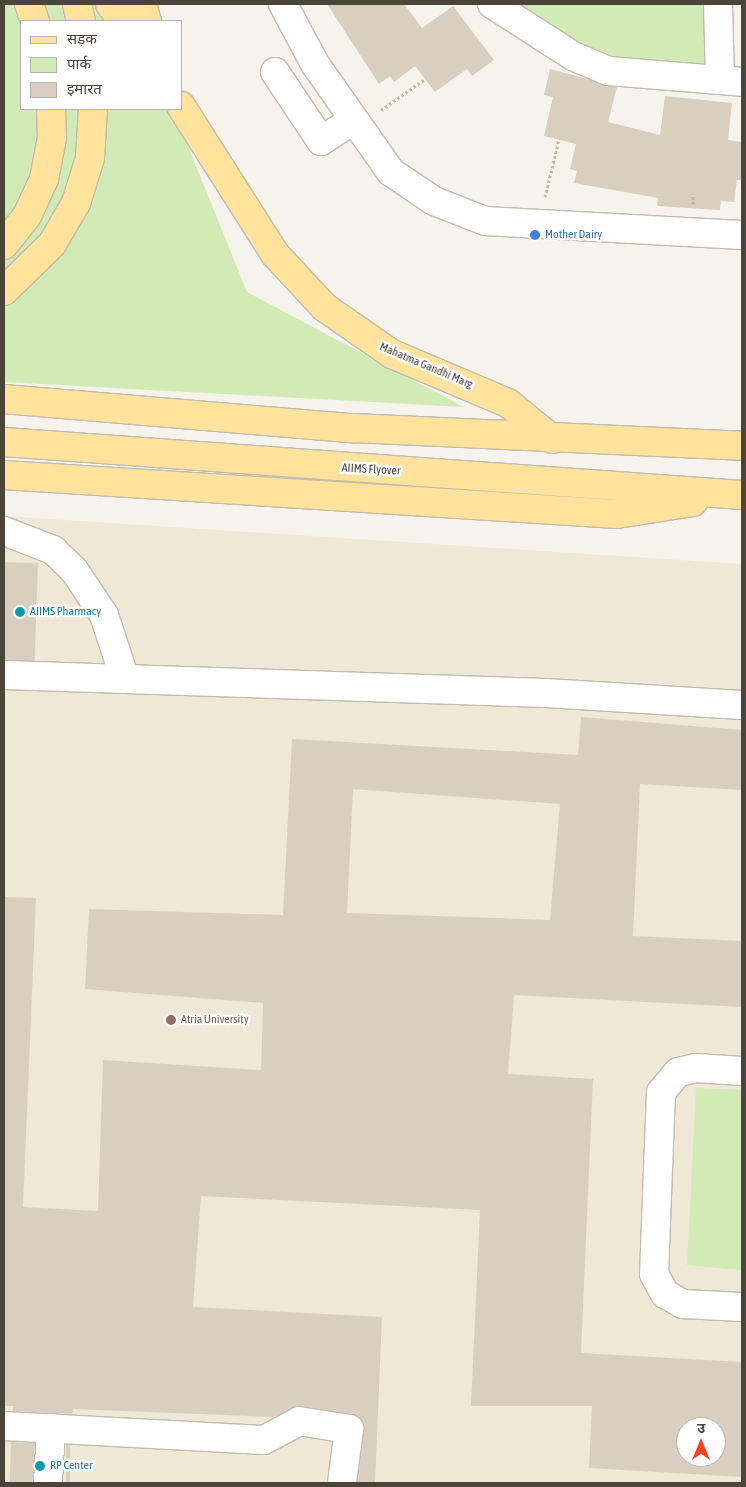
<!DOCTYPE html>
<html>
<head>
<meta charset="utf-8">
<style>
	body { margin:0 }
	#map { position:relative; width:746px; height:1487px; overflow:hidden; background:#f6f3ec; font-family:"Asap Condensed","Noto Sans Devanagari",sans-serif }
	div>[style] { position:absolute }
	.education>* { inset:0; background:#efe8d6 }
	.green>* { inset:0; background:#d2eab5 }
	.building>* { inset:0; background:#d8cfc1; transform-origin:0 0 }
	.path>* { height:3px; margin-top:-1.5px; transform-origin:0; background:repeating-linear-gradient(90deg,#c4b79f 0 2.5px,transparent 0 5px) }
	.roads { filter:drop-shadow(1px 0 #c2bbae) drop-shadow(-1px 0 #c2bbae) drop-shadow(0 1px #c2bbae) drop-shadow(0 -1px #c2bbae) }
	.minor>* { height:28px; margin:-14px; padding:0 14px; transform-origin:14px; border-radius:14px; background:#fff }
	.major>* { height:28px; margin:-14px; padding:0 14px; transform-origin:14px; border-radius:14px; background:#ffe39c }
	.dots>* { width:14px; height:14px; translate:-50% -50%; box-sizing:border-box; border:2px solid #fff; border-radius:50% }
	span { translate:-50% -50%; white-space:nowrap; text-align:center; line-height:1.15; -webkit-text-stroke:5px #fff; paint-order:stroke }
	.shop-label { font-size:12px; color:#366cbe }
	.left { translate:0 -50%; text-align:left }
	.street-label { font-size:12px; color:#4b4439 }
	.culture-label { font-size:12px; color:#0d838f }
	.education-label { font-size:12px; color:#785e54 }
	.frame { position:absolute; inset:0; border:5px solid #4b4439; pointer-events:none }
	.legend { position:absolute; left:20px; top:20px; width:162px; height:90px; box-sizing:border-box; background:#fff; border:1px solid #b7b4b0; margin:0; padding:6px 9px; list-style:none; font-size:15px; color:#4b4439 }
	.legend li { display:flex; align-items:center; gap:10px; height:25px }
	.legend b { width:25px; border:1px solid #b7b4b0 }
	.north { position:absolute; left:676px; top:1417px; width:50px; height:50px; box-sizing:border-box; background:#fff; border:1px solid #b7b4b0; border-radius:50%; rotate:0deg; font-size:14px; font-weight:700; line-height:20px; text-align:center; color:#4b4439 }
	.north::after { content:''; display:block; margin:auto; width:18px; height:22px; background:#fc3f1d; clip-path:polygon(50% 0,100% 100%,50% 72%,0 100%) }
</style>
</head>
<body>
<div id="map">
	<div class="education">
		<i style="clip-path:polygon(evenodd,4px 516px,742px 564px,742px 1483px,4px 1483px,4px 516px,686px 1427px,716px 1427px,716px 1457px,686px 1457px,686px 1427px)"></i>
	</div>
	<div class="green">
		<i style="clip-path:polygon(4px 4px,131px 4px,138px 21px,21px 21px,21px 109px,173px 109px,247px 292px,464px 407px,4px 382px)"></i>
		<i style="clip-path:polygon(512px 4px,707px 4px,709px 66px,611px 59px)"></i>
		<i style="clip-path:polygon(696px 1088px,742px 1090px,742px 1270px,687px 1265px)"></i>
	</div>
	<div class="building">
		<i style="clip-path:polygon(327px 4px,404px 4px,422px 28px,453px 6px,494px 60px,472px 76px,467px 69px,435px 92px,415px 66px,394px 82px,390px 76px,379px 84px)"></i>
		<i style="clip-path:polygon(550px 69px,617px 87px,608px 122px,660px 135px,665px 96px,732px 103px,728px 140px,742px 142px,742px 180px,737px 180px,734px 202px,721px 201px,720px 210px,657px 206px,658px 198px,574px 183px,577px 171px,570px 169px,576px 144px,544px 136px,553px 97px,544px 95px)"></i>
		<i style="left:4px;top:562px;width:34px;height:98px;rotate:2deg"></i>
		<i style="clip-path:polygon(evenodd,581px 717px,742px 730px,742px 790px,640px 784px,633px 936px,742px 941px,742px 1007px,514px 995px,508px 1074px,593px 1079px,581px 1353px,742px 1362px,742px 1477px,589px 1468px,592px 1406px,471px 1406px,480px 1210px,201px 1196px,193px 1307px,382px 1317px,375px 1483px,358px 1483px,364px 1431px,359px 1417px,351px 1414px,301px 1406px,273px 1417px,73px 1409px,72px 1414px,13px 1411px,13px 1406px,4px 1406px,4px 897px,36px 898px,23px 1207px,98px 1211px,103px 1060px,261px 1070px,263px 1003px,85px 989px,89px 909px,283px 915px,292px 739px,578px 755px,581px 717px,353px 789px,560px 804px,550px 920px,347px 913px,353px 789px,581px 717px,686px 1427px,716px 1427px,716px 1457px,686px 1457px,686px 1427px)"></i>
		<i style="left:11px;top:1442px;width:24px;height:41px;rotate:2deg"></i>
		<i style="left:66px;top:1445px;width:4px;height:38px"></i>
	</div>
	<div class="path">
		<i style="left:381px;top:110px;width:54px;rotate:-35.2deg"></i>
		<i style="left:545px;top:197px;width:60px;rotate:-76.4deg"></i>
		<i style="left:693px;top:204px;width:10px;rotate:-90deg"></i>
	</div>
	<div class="roads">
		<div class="minor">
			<i style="left:283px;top:4px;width:68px;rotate:61.9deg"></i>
			<i style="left:315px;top:64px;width:132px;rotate:54.9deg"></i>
			<i style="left:391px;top:172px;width:52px;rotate:34deg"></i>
			<i style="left:434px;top:201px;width:55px;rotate:21.4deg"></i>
			<i style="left:485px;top:221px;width:257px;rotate:3.1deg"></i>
			<i style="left:492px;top:4px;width:96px;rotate:32.7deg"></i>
			<i style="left:573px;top:56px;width:39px;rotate:23deg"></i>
			<i style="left:609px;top:71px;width:133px;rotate:4.7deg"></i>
			<i style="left:718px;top:4px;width:76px;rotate:88.5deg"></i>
			<i style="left:275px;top:72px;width:83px;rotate:56.3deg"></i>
			<i style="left:321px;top:141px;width:38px;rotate:-33deg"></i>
			<i style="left:4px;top:531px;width:53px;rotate:21.2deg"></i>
			<i style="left:53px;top:550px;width:29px;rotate:44deg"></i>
			<i style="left:74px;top:570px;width:54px;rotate:56.3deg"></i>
			<i style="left:104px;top:615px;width:67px;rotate:71.8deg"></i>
			<i style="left:4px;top:675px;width:542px;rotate:1.9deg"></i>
			<i style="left:546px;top:693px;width:196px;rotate:3.5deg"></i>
			<i style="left:742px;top:1071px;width:46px;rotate:-176.3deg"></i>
			<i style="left:696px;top:1068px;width:18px;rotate:167deg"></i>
			<i style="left:678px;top:1072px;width:26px;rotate:130deg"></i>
			<i style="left:661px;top:1092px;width:182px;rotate:92.2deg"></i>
			<i style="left:654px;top:1274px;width:23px;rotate:61deg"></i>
			<i style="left:665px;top:1294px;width:21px;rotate:29deg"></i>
			<i style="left:683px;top:1304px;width:59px;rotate:2.9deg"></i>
			<i style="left:4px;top:1426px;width:260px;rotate:3.1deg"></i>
			<i style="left:264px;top:1440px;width:40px;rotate:-28deg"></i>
			<i style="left:299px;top:1421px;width:51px;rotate:9.1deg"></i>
			<i style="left:349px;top:1429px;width:54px;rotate:97.4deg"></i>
			<i style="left:48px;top:1483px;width:55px;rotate:-86.9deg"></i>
		</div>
		<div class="major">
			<i style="left:29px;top:4px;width:18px;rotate:71deg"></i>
			<i style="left:77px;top:4px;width:17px;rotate:77deg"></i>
			<i style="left:110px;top:4px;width:21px;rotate:53deg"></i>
			<i style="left:142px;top:4px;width:18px;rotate:74deg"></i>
			<i style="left:181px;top:106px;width:175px;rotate:57.6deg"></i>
			<i style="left:275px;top:254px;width:72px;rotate:47.2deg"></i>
			<i style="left:324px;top:307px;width:83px;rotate:34.7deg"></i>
			<i style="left:392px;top:354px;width:126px;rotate:22.9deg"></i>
			<i style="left:508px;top:403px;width:57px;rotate:39.3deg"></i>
			<i style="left:4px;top:245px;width:37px;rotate:-52deg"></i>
			<i style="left:27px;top:216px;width:41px;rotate:-65.3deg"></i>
			<i style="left:44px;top:179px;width:42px;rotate:-79deg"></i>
			<i style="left:52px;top:138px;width:29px;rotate:-92deg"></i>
			<i style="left:4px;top:291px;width:67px;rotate:-44.4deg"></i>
			<i style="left:52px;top:244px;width:48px;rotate:-59.7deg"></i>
			<i style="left:76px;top:203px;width:47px;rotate:-72.7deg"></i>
			<i style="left:90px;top:158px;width:49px;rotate:-86.5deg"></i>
			<i style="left:4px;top:399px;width:350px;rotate:4.8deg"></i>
			<i style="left:353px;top:428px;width:389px;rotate:2.6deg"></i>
			<i style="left:4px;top:442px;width:740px;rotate:4.11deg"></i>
			<i style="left:4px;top:475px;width:614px;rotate:3.64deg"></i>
			<i style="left:617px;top:514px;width:77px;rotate:-9deg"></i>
		</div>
	</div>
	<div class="dots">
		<i style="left:535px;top:235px;background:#3f7fe0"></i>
		<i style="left:20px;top:612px;background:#0f9aa8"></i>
		<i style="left:171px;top:1020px;background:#8d6e63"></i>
		<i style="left:40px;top:1466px;background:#0f9aa8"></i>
	</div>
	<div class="shop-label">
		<span class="left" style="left:545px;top:235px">Mother Dairy</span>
	</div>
	<div class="street-label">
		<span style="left:426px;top:366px;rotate:23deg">Mahatma Gandhi Marg</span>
		<span style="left:371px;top:470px;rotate:3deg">AIIMS Flyover</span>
	</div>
	<div class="culture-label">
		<span class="left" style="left:30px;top:612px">AIIMS Pharmacy</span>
		<span class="left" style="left:50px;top:1466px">RP Center</span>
	</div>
	<div class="education-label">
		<span class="left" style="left:181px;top:1020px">Atria University</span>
	</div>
	<div class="frame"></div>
	<ul class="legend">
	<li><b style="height:6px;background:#ffe39c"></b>सड़क</li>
	<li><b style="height:14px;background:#d2eab5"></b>पार्क</li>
	<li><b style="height:14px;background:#d8cfc1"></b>इमारत</li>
	</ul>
	<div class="north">उ</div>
</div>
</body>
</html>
